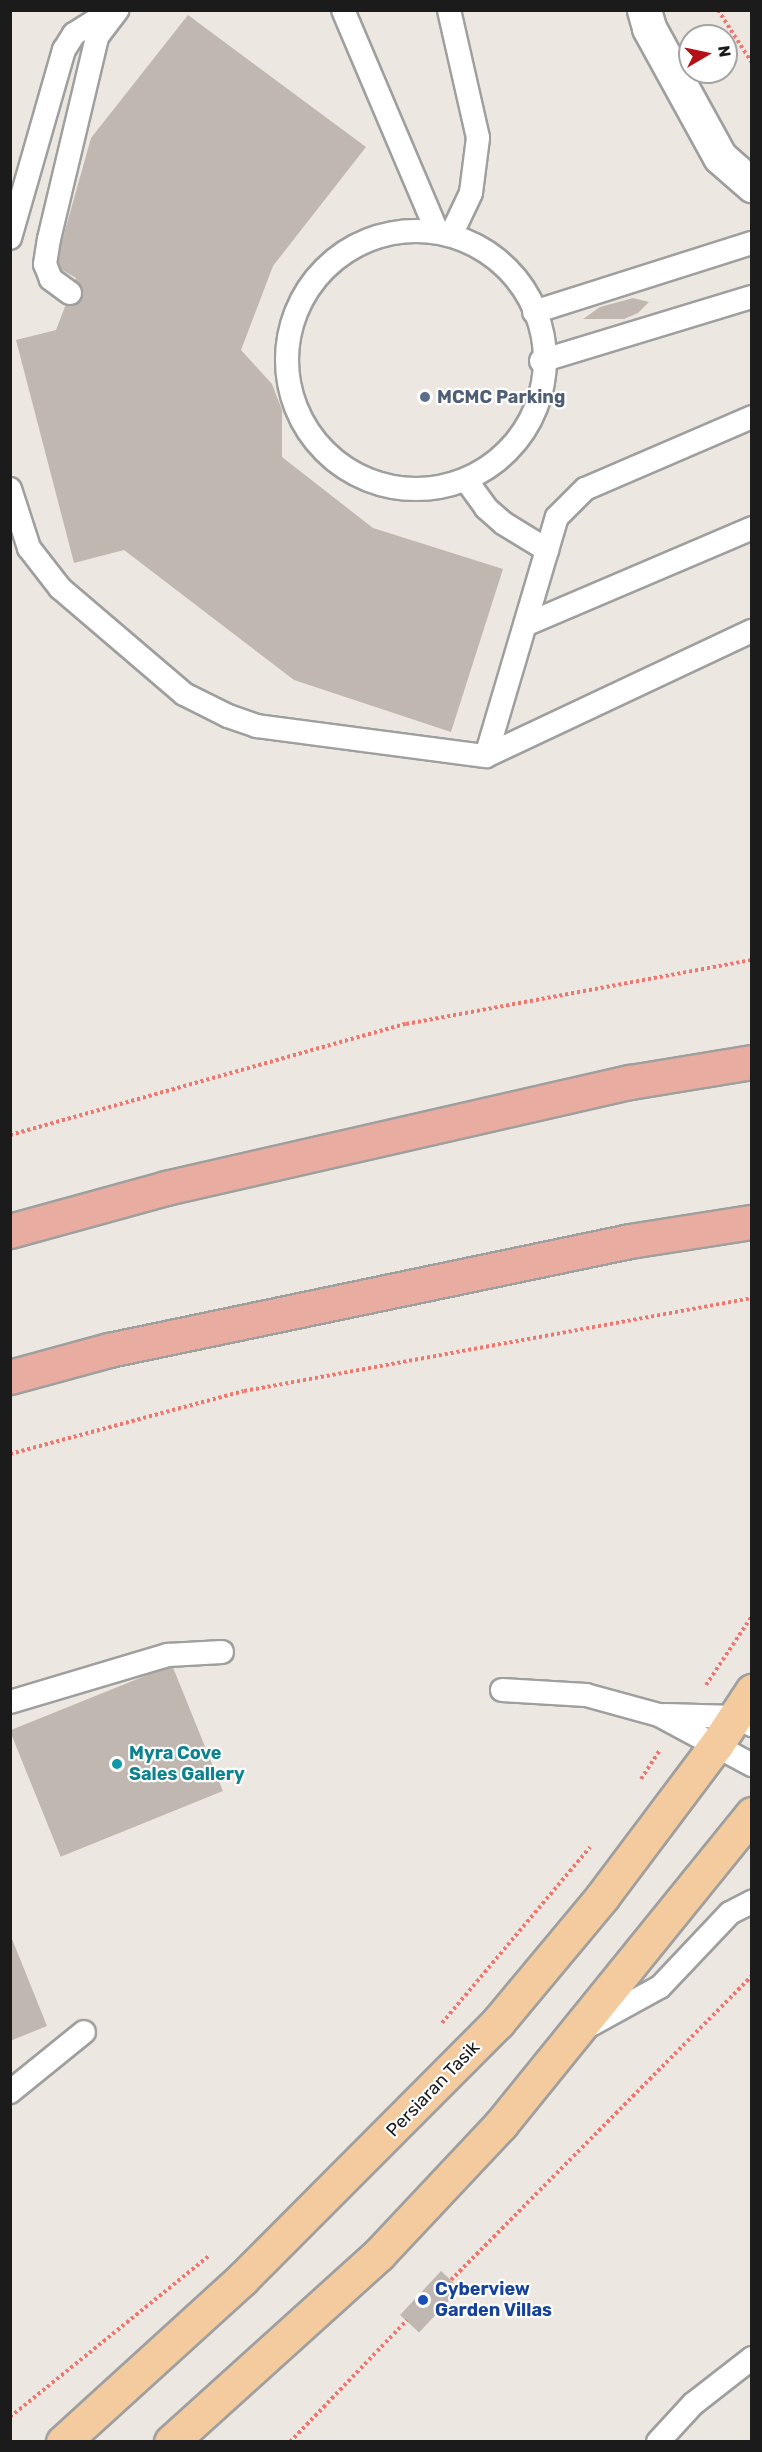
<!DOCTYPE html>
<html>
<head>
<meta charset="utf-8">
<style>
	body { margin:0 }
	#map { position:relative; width:762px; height:2452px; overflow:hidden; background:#ece8e1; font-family:Rubik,sans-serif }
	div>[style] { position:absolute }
	.building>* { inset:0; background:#c0b7b1; transform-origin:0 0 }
	.path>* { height:4px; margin-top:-2px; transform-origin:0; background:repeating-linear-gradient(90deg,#ee7770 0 3px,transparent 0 6px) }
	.roads { filter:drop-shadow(2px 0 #9f9f9f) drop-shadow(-2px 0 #9f9f9f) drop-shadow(0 2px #9f9f9f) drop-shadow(0 -2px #9f9f9f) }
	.service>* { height:22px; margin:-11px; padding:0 11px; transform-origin:11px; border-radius:11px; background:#fff }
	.service>.ring { margin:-11px; padding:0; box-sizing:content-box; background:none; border:22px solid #fff; border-radius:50% }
	.tertiary>* { height:33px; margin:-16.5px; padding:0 16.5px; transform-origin:16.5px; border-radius:16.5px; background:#fff }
	.primary>* { height:33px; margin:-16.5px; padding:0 16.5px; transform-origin:16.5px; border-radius:16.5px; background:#f4cb9e }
	.trunk>* { height:33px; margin:-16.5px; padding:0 16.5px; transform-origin:16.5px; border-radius:16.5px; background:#e9aca0 }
	.dots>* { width:16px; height:16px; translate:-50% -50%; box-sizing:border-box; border:3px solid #fff; border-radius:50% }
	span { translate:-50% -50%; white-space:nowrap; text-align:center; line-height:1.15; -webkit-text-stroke:4.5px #fff; paint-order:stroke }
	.service-label { font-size:18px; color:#4e5e75; font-weight:700 }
	.left { translate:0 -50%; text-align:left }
	.culture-label { font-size:18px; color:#0d838f; font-weight:700 }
	.street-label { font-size:18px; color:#1b1b1b }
	.transit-label { font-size:18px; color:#164399; font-weight:700 }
	.frame { position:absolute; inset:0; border:12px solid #1b1b1b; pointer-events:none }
	.north { position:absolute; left:678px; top:24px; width:60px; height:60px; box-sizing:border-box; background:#fff; border:2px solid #a4a4a4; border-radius:50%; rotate:81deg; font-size:16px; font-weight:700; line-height:24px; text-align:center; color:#1b1b1b }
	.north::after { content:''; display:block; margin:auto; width:21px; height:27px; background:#b61017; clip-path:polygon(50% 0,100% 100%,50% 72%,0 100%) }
</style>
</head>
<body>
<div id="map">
	<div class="building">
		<i style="clip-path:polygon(188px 15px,366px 147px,273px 266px,241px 350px,272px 384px,282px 410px,282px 457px,373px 528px,503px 569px,451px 732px,294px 680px,124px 550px,74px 563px,16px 340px,56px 330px,76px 278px,55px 266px,91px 138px)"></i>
		<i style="clip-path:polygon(633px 298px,649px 302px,638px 313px,624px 319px,583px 319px,600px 307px)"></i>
		<i style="left:172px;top:1665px;width:136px;height:175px;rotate:68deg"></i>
		<i style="clip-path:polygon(10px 1934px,47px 2026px,10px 2041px)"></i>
		<i style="left:441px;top:2271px;width:26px;height:60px;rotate:43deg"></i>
	</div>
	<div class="path">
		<i style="left:718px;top:10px;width:63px;rotate:57.3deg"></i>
		<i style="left:10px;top:1135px;width:411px;rotate:-15.7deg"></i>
		<i style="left:406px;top:1024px;width:352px;rotate:-10.5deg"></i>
		<i style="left:10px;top:1454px;width:242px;rotate:-15.1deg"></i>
		<i style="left:244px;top:1391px;width:516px;rotate:-10.37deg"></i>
		<i style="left:706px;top:1685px;width:83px;rotate:-56.3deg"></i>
		<i style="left:641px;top:1779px;width:35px;rotate:-57deg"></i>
		<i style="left:442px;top:2023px;width:230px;rotate:-49.9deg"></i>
		<i style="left:451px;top:2280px;width:428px;rotate:-45.3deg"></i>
		<i style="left:10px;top:2417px;width:257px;rotate:-39deg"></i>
		<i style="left:290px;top:2442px;width:169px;rotate:-46.2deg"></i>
	</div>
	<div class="roads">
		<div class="service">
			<i style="left:343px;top:10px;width:240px;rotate:67deg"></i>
			<i style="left:449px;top:10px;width:131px;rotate:77.2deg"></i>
			<i style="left:478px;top:138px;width:55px;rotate:97.3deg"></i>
			<i style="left:471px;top:193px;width:44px;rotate:115.4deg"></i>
			<i class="ring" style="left:287px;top:231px;width:236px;height:236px"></i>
			<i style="left:10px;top:238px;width:196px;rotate:-74deg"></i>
			<i style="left:64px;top:50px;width:19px;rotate:-58deg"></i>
			<i style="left:74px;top:34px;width:45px;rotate:-32.3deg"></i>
			<i style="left:70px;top:293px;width:24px;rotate:-144deg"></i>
			<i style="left:51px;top:279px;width:16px;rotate:-112deg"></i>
			<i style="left:45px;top:264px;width:25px;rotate:-81deg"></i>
			<i style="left:49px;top:239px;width:208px;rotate:-76.6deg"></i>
			<i style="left:97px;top:37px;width:34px;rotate:-53deg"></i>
			<i style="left:534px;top:312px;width:229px;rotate:-17.6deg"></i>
			<i style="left:541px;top:361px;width:220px;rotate:-16.9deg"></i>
			<i style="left:466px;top:480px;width:34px;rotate:54deg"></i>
			<i style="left:486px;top:508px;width:23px;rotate:41deg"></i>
			<i style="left:503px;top:523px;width:52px;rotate:31.5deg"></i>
			<i style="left:10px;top:489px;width:62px;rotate:72.1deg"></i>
			<i style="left:29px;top:548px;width:51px;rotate:52.2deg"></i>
			<i style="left:60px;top:588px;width:163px;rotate:40.5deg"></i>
			<i style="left:184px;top:694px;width:49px;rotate:26.6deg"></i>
			<i style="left:228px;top:716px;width:31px;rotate:19deg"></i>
			<i style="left:257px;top:726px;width:231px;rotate:7.5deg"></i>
			<i style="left:486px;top:756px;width:294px;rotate:-25.2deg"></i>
			<i style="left:525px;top:625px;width:247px;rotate:-23.1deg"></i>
			<i style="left:486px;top:756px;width:249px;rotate:-73.5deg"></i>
			<i style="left:557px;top:517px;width:40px;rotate:-45deg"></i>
			<i style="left:585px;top:489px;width:182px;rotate:-23.3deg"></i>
			<i style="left:502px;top:1690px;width:84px;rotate:3.4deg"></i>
			<i style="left:586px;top:1695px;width:76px;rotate:15.3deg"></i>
			<i style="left:659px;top:1715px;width:106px;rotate:28.3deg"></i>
			<i style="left:10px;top:1702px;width:165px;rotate:-16.6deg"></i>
			<i style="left:168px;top:1655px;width:54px;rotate:-3.2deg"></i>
			<i style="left:665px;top:1715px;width:71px;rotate:1.6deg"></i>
			<i style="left:736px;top:1717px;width:18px;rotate:27deg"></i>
			<i style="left:585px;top:2028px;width:85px;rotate:-28.7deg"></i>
			<i style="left:660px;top:1987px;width:102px;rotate:-46.6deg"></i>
			<i style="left:730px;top:1913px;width:25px;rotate:-27deg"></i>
			<i style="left:10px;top:2092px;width:95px;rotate:-39deg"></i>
			<i style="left:658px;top:2442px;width:52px;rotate:-47.4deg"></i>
			<i style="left:693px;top:2404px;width:75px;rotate:-37.9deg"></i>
		</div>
		<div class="tertiary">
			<i style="left:644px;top:10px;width:19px;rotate:74deg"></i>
			<i style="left:649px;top:28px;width:147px;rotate:61.2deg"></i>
			<i style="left:720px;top:157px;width:43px;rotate:41.2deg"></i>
		</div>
		<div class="primary">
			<i style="left:63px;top:2442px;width:242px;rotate:-42.3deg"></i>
			<i style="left:242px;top:2279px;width:363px;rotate:-45.1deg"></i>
			<i style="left:498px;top:2022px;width:163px;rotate:-50.2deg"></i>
			<i style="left:602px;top:1897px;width:191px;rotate:-53.1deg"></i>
			<i style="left:717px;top:1744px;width:64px;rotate:-56.6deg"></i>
			<i style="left:171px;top:2442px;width:280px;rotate:-42.1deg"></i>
			<i style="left:379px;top:2254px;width:178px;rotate:-46.8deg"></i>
			<i style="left:501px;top:2124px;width:399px;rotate:-51deg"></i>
		</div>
		<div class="trunk">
			<i style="left:10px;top:1231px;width:162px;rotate:-15.4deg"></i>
			<i style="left:166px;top:1188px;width:476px;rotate:-12.9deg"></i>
			<i style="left:630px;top:1082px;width:124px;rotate:-9.3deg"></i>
			<i style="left:10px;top:1377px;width:103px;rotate:-15.3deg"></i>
			<i style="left:109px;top:1350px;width:532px;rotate:-11.82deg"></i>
			<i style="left:630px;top:1241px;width:123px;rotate:-8.9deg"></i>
		</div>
	</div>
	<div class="dots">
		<i style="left:425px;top:397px;background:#5c6f8a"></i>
		<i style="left:117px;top:1764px;background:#0f9aa8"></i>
		<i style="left:423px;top:2300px;background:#1a4fb4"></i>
	</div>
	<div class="service-label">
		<span class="left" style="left:437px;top:397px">MCMC Parking</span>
	</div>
	<div class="culture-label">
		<span class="left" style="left:129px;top:1764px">Myra Cove<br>Sales Gallery</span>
	</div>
	<div class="street-label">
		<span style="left:433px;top:2089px;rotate:-46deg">Persiaran Tasik</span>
	</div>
	<div class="transit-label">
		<span class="left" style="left:435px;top:2300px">Cyberview<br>Garden Villas</span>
	</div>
	<div class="frame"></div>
	<div class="north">N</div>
</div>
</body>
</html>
